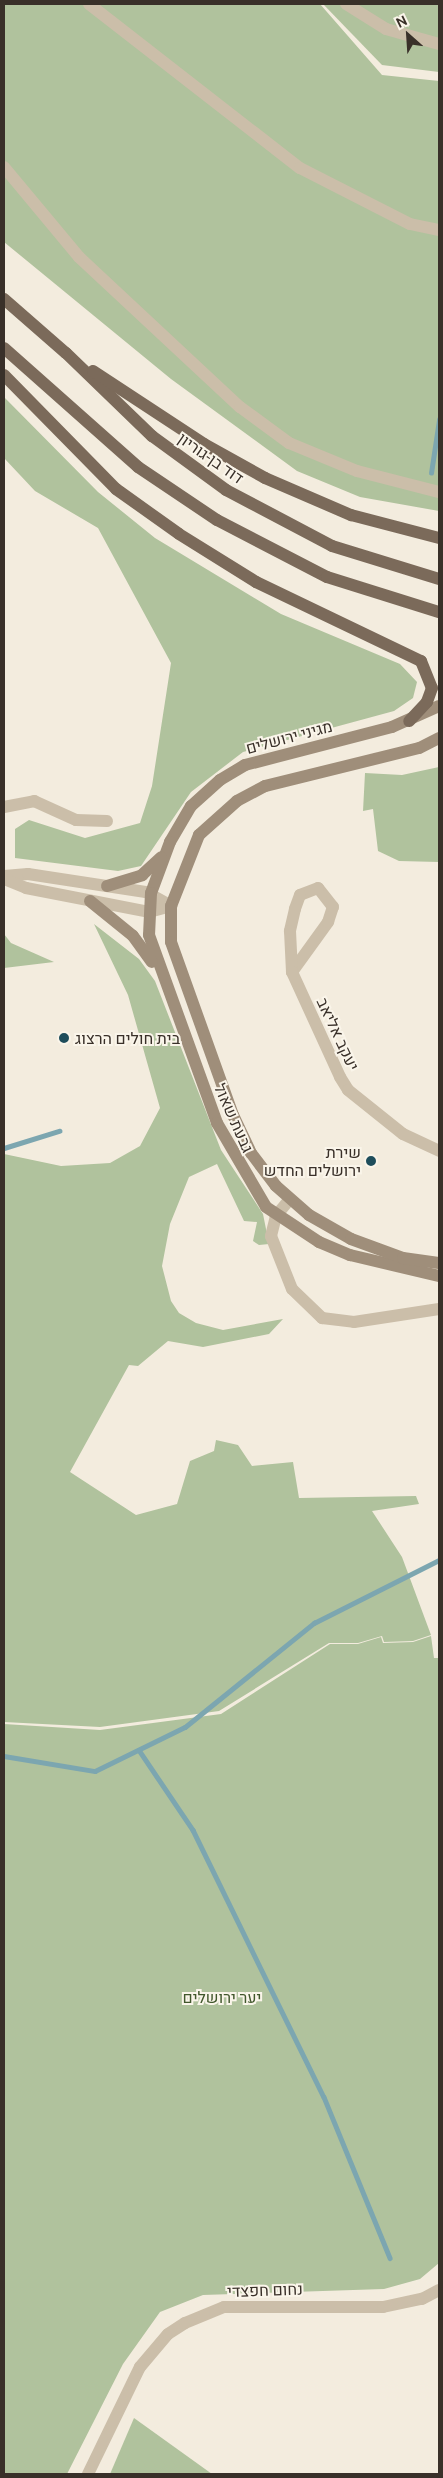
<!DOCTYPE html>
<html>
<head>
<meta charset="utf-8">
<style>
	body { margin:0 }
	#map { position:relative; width:443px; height:2478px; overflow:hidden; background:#f3ecde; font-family:Ubuntu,Heebo,sans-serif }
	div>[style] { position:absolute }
	.green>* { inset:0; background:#b0c29d }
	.stream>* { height:4.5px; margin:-2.25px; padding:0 2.25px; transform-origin:2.25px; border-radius:2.25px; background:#7ca6b0 }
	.street>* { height:12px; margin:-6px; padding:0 6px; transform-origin:6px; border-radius:6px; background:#cbbea9 }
	.secondary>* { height:12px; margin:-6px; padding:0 6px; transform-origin:6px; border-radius:6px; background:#9f8e7a }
	.primary>* { height:12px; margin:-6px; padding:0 6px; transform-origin:6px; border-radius:6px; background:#7b6a5a }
	.dots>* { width:14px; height:14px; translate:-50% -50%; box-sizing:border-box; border:2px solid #faf5ea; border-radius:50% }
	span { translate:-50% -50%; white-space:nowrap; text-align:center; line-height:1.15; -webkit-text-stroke:4px #faf5ea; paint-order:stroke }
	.street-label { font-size:16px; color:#393029 }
	.poi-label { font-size:16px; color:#393029 }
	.left { translate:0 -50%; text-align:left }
	.right { translate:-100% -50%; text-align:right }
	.park-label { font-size:16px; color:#41572c }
	.frame { position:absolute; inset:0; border:5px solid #393029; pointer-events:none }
	.north { position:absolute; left:383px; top:10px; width:50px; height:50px; -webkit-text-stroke:4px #faf5ea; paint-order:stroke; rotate:334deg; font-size:14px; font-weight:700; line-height:20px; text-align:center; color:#393029 }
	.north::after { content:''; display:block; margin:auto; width:18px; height:22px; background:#393029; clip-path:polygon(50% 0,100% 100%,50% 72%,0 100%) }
</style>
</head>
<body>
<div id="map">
	<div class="green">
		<i style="clip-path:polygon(4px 4px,320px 4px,382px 75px,439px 81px,439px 511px,360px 497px,297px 471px,171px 379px,4px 242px)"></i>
		<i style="clip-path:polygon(323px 4px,439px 4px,439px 72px,382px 65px)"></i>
		<i style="clip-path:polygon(4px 397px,98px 492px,155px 538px,281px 614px,400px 664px,417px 682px,413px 698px,394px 711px,243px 752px,191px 792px,141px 866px,118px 871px,15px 858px,15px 829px,29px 820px,85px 838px,140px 823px,152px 786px,171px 663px,98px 528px,35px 491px,4px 458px)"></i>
		<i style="clip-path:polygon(439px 767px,439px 862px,399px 861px,378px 851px,373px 809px,363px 811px,365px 773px,402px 775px)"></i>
		<i style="clip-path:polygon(94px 924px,139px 959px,155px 981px,221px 1150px,263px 1214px,269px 1244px,259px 1245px,253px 1241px,257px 1222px,244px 1221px,217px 1164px,189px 1177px,170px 1224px,162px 1266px,171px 1301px,179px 1313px,196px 1323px,223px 1330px,283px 1319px,269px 1334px,203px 1347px,168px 1341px,138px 1366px,129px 1365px,70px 1472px,136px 1515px,177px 1504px,190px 1461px,214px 1451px,216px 1440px,238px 1445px,252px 1466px,293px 1462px,299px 1498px,416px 1496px,419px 1504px,372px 1511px,402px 1557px,431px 1635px,413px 1641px,384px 1642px,382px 1636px,358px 1643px,329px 1643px,219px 1711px,100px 1727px,4px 1722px,4px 1154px,61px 1166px,110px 1163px,140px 1146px,160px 1108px,128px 995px)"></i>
		<i style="clip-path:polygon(4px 934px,11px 943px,54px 962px,4px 968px)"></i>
		<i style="clip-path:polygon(431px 1636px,434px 1658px,439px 1658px,439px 2263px,420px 2279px,384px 2289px,203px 2295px,160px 2312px,123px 2364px,67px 2474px,4px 2474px,4px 1724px,100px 1730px,221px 1714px,330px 1644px,358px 1644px,381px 1637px,383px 1643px,413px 1642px)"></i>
		<i style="clip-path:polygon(134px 2418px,212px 2474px,110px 2474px)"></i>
	</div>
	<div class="stream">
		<i style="left:431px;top:473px;width:54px;rotate:-81.4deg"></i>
		<i style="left:4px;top:1148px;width:58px;rotate:-17.2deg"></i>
		<i style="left:139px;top:1750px;width:97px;rotate:56deg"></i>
		<i style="left:193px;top:1830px;width:297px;rotate:63.9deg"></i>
		<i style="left:324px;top:2097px;width:174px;rotate:67.7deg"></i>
		<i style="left:4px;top:1756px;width:92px;rotate:9.4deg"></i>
		<i style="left:95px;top:1771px;width:100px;rotate:-26.1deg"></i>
		<i style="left:185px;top:1727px;width:166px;rotate:-38.9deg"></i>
		<i style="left:314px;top:1623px;width:140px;rotate:-26.7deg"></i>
	</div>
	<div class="street">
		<i style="left:89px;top:4px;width:267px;rotate:37.9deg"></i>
		<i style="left:300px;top:168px;width:123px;rotate:27deg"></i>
		<i style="left:410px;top:224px;width:30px;rotate:12deg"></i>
		<i style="left:346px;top:4px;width:47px;rotate:32deg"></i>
		<i style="left:386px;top:29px;width:55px;rotate:15.8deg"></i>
		<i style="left:4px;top:167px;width:117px;rotate:50.2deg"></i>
		<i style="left:79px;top:257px;width:220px;rotate:43deg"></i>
		<i style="left:240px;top:407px;width:61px;rotate:36.3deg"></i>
		<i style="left:289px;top:443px;width:74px;rotate:22.4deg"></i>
		<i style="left:357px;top:471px;width:85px;rotate:14.4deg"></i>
		<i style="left:4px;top:807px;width:31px;rotate:-11deg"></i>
		<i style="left:34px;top:801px;width:46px;rotate:24.3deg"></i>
		<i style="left:76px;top:820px;width:31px;rotate:2deg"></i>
		<i style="left:4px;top:876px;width:24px;rotate:-5deg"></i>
		<i style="left:28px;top:874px;width:119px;rotate:8.7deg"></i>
		<i style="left:146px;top:892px;width:29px;rotate:29deg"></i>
		<i style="left:4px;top:879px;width:24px;rotate:22deg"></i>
		<i style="left:26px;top:888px;width:125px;rotate:11deg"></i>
		<i style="left:149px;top:912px;width:23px;rotate:-15deg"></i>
		<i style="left:292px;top:972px;width:62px;rotate:-54.2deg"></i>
		<i style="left:328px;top:922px;width:16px;rotate:-72deg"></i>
		<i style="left:333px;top:907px;width:24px;rotate:-128deg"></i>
		<i style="left:318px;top:888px;width:19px;rotate:159deg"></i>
		<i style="left:300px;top:895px;width:15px;rotate:110deg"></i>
		<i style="left:295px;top:909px;width:23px;rotate:103deg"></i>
		<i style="left:290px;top:931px;width:41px;rotate:87.2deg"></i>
		<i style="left:292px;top:972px;width:115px;rotate:65.4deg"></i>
		<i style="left:340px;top:1077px;width:15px;rotate:58deg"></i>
		<i style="left:348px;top:1090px;width:70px;rotate:38.7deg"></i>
		<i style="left:403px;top:1134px;width:40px;rotate:25deg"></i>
		<i style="left:289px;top:1200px;width:21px;rotate:129deg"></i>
		<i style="left:276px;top:1216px;width:21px;rotate:104deg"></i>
		<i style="left:271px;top:1236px;width:57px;rotate:68.4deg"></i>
		<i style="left:292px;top:1289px;width:42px;rotate:44deg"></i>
		<i style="left:322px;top:1318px;width:32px;rotate:7deg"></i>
		<i style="left:354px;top:1322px;width:86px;rotate:-8.7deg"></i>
		<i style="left:88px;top:2474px;width:119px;rotate:-64.1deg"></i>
		<i style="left:140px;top:2367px;width:43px;rotate:-49.7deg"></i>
		<i style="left:168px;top:2334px;width:20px;rotate:-33deg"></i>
		<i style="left:185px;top:2323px;width:42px;rotate:-22.3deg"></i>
		<i style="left:224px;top:2307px;width:159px"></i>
		<i style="left:383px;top:2307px;width:40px;rotate:-12deg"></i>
		<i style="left:422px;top:2299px;width:19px;rotate:-28deg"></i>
	</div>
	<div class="secondary">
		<i style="left:439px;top:706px;width:51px;rotate:155.9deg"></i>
		<i style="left:392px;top:727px;width:152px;rotate:165.5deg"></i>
		<i style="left:245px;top:765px;width:29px;rotate:149deg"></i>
		<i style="left:220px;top:780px;width:39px;rotate:138deg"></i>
		<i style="left:191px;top:806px;width:42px;rotate:120.3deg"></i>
		<i style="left:170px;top:842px;width:54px;rotate:110.4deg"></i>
		<i style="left:151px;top:893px;width:42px;rotate:92.7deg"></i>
		<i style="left:149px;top:935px;width:200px;rotate:70.1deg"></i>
		<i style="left:217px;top:1123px;width:97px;rotate:59.7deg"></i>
		<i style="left:266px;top:1207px;width:64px;rotate:33.4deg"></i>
		<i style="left:319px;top:1242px;width:34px;rotate:23deg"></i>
		<i style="left:350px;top:1255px;width:91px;rotate:13.3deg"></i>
		<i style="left:439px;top:738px;width:22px;rotate:153deg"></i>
		<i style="left:419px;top:748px;width:159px;rotate:166.1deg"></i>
		<i style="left:265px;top:786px;width:32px;rotate:152deg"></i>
		<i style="left:237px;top:801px;width:51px;rotate:138.2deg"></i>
		<i style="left:199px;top:835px;width:76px;rotate:111.5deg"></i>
		<i style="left:171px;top:906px;width:36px;rotate:90deg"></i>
		<i style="left:171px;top:942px;width:184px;rotate:70.3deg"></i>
		<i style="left:233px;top:1115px;width:42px;rotate:64.7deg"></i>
		<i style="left:251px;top:1153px;width:41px;rotate:52.9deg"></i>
		<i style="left:276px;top:1186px;width:44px;rotate:41.3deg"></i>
		<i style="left:309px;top:1215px;width:48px;rotate:29.7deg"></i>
		<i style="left:351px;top:1239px;width:55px;rotate:20.1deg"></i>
		<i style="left:403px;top:1258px;width:36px;rotate:8deg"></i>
		<i style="left:107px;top:886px;width:37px;rotate:-17deg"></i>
		<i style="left:142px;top:875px;width:26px;rotate:-43deg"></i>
		<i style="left:90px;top:901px;width:55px;rotate:39.1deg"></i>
		<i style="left:133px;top:936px;width:32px;rotate:54deg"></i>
	</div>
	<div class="primary">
		<i style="left:4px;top:299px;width:82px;rotate:41.1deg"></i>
		<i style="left:66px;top:353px;width:120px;rotate:44deg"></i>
		<i style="left:152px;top:436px;width:92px;rotate:36.1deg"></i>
		<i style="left:226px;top:490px;width:120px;rotate:27.8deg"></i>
		<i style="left:332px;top:546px;width:112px;rotate:17.1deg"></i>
		<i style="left:4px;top:348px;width:179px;rotate:41.6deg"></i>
		<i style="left:138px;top:467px;width:95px;rotate:33.9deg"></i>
		<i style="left:217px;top:520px;width:124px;rotate:27.4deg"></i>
		<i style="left:327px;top:577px;width:117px;rotate:17.4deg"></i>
		<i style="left:93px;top:371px;width:133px;rotate:33.3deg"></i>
		<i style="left:204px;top:444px;width:70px;rotate:29.1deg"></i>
		<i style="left:265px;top:478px;width:94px;rotate:23.3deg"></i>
		<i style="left:351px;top:515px;width:91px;rotate:14.6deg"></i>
		<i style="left:4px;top:375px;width:160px;rotate:45.5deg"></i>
		<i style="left:116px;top:489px;width:77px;rotate:35.5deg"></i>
		<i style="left:179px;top:534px;width:91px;rotate:31.9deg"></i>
		<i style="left:256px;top:582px;width:183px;rotate:25.6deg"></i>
		<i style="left:421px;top:661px;width:29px;rotate:68deg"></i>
		<i style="left:432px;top:688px;width:15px;rotate:110deg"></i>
		<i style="left:427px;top:702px;width:26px;rotate:133deg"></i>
	</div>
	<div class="dots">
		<i style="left:64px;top:1038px;background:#1e4d5b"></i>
		<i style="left:371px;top:1161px;background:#1e4d5b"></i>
	</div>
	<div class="street-label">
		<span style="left:211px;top:458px;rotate:35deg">דוד בן-גוריון</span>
		<span style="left:289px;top:737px;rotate:-15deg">מגיני ירושלים</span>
		<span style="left:338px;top:1034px;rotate:65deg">יעקב אליאב</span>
		<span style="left:234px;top:1118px;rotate:66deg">גבעת שאול</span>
		<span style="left:265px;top:2290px;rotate:-2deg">נחום חפצדי</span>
	</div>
	<div class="poi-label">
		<span class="left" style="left:75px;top:1038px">בית חולים הרצוג</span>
		<span class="right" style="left:361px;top:1161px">שירת<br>ירושלים החדש</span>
	</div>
	<div class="park-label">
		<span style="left:222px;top:1997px">יער ירושלים</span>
	</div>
	<div class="frame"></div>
	<div class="north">N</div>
</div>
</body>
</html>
